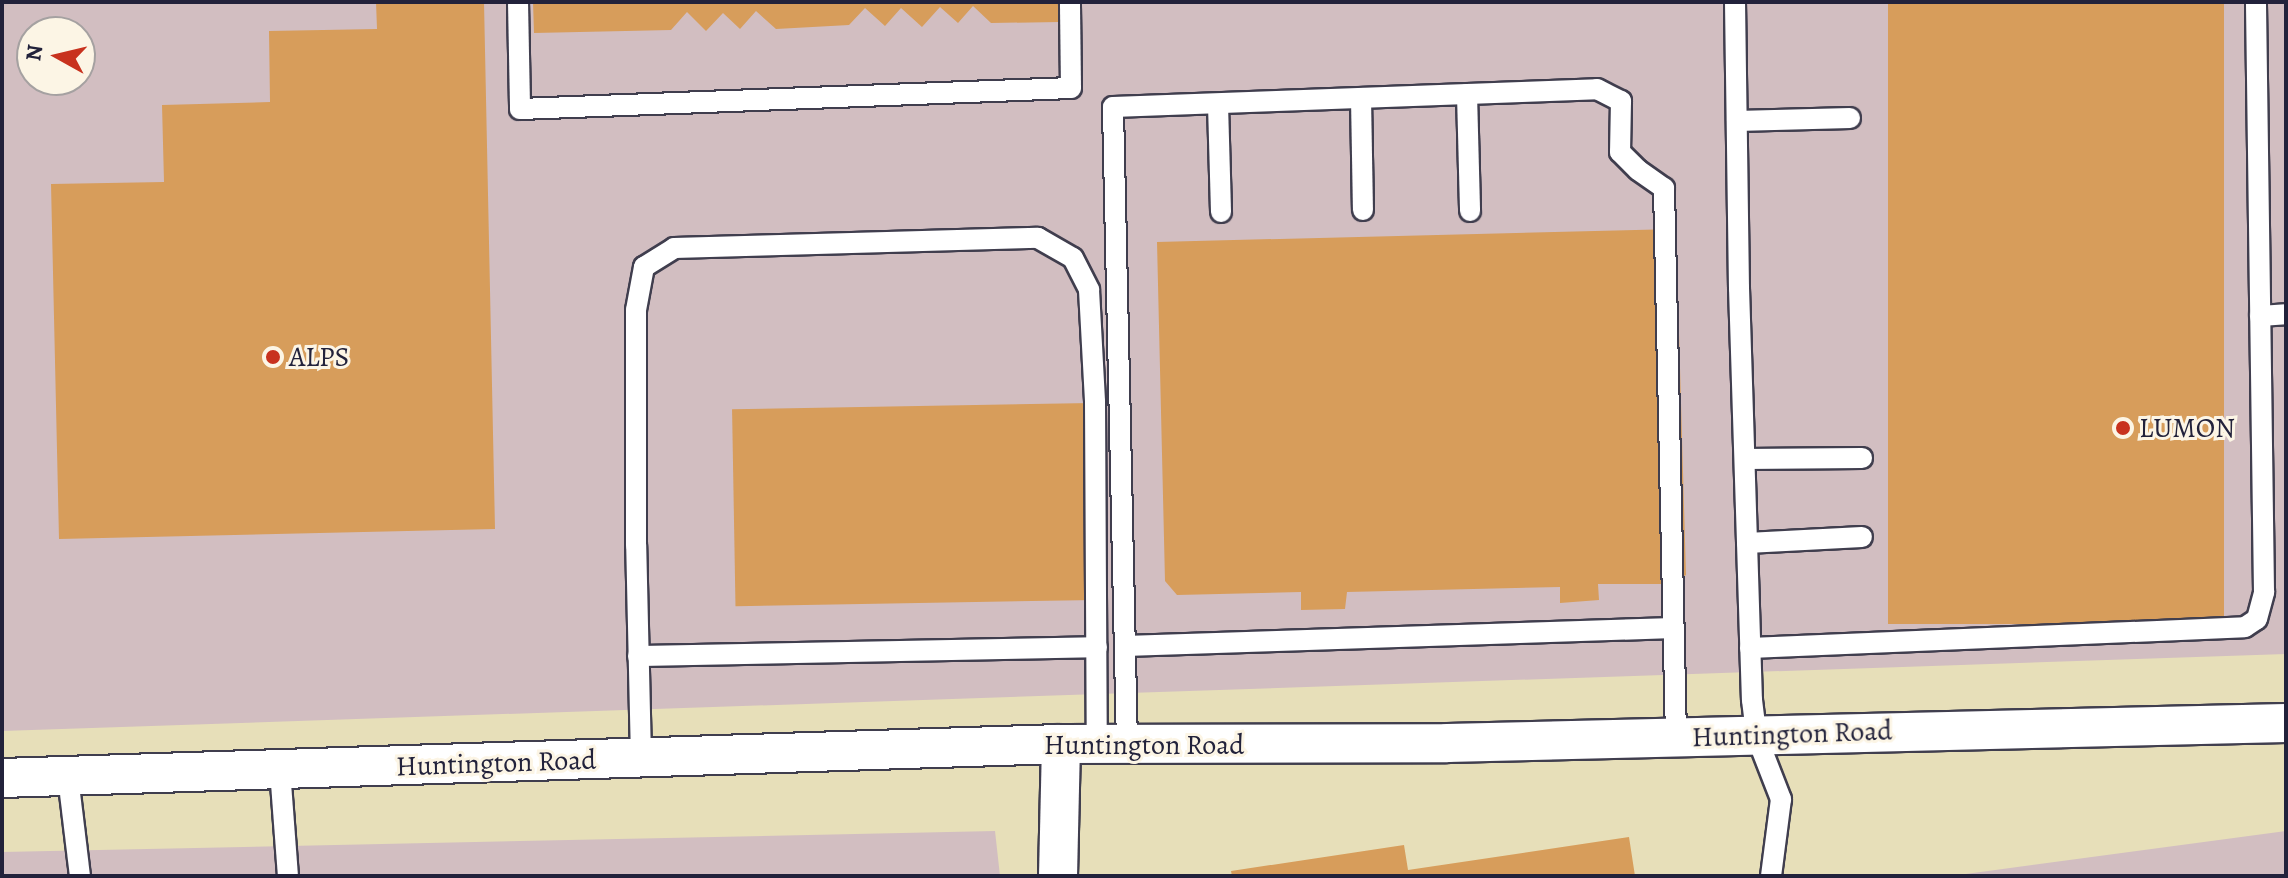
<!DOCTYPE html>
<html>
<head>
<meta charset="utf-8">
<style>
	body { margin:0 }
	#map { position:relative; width:2288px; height:878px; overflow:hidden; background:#e7dfb9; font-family:Alegreya,serif }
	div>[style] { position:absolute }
	.industrial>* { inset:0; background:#d2bec1 }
	.building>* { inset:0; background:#d79d5b; transform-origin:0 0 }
	.roads { filter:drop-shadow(2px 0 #403e4e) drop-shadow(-2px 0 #403e4e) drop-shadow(0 2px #403e4e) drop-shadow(0 -2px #403e4e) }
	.service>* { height:20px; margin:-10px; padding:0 10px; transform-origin:10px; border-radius:10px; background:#fff }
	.minor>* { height:38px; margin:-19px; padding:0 19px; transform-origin:19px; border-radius:19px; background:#fff }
	.dots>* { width:22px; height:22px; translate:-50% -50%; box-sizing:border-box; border:4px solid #fcf5e5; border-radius:50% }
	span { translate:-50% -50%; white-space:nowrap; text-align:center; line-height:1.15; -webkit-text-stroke:6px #fcf5e5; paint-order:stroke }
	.poi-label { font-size:28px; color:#22223b }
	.left { translate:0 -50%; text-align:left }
	.street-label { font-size:28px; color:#22223b }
	.frame { position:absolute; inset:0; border:4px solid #22223b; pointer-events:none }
	.north { position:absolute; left:16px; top:16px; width:80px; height:80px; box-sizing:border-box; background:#fcf5e5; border:2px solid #a5a1a1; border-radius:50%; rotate:278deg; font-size:22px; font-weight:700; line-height:32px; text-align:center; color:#22223b }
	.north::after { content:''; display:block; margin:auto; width:28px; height:36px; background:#c8321e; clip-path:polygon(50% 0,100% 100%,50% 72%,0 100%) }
</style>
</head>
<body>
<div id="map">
	<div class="industrial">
		<i style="clip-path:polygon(evenodd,2px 2px,2286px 2px,2286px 654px,2px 731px,2px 2px,32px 32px,80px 32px,80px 80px,32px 80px,32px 32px)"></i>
		<i style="clip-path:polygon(995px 831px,1000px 876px,2px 876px,2px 852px)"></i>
		<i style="clip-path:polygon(2286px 831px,2286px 876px,1951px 876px)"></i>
	</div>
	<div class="building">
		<i style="clip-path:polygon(376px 2px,484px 2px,495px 529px,59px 539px,51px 184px,164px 182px,162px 105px,270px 102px,269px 31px,377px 29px)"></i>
		<i style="clip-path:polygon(533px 2px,1058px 2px,1059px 22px,991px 23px,973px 6px,958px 23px,940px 7px,922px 27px,901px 8px,885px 26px,865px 8px,849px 25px,776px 29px,756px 11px,740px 29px,723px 13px,706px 31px,687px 12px,671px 30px,534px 33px)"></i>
		<i style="left:1888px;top:2px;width:336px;height:622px"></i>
		<i style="clip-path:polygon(1676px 229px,1686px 575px,1670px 584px,1598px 584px,1599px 600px,1560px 603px,1560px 587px,1347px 592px,1345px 609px,1301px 610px,1301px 592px,1177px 595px,1165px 581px,1157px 242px)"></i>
		<i style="left:1092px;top:403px;width:197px;height:360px;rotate:89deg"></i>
		<i style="clip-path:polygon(1629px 837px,1635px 876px,1232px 876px,1231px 871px,1404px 845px,1408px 870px)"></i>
	</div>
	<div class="roads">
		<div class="service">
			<i style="left:518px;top:2px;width:107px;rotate:88.9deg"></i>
			<i style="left:520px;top:109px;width:551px;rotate:-2.18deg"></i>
			<i style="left:1071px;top:88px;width:86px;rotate:-90.7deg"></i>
			<i style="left:1735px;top:2px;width:286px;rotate:89.2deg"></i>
			<i style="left:1739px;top:288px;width:412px;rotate:88.2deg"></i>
			<i style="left:1752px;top:700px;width:35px;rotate:83deg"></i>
			<i style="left:1756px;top:735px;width:69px;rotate:68.7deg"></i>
			<i style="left:1781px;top:799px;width:78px;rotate:97.4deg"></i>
			<i style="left:1467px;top:94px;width:117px;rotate:88.5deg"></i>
			<i style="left:1361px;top:98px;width:112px;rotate:89deg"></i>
			<i style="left:1218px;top:104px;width:108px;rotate:88.4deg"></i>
			<i style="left:1737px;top:121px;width:113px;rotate:-1.5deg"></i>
			<i style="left:2260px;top:316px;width:26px;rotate:-4deg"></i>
			<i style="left:1745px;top:459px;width:117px;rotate:-0.5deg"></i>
			<i style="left:1747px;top:543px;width:115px;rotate:-3deg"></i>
			<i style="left:1125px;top:646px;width:549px;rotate:-1.88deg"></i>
			<i style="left:1750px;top:648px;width:495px;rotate:-2.4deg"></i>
			<i style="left:2245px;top:627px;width:14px;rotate:-34deg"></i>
			<i style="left:2257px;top:619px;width:28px;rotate:-75deg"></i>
			<i style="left:2264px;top:592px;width:590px;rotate:-90.78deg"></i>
			<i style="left:638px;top:656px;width:459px;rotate:-1.1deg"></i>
			<i style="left:1127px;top:745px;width:638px;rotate:-91.26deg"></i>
			<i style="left:1113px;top:107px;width:484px;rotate:-2.1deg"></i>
			<i style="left:1597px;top:89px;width:27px;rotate:27deg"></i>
			<i style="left:1621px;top:101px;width:51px;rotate:91.1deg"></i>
			<i style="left:1620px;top:152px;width:25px;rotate:45deg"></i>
			<i style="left:1638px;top:170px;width:32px;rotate:35deg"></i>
			<i style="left:1664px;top:188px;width:549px;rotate:88.75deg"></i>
			<i style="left:641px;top:758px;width:213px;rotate:-91.3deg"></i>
			<i style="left:636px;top:545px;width:235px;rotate:-90deg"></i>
			<i style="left:636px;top:310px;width:44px;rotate:-79.5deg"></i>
			<i style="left:644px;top:267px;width:36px;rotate:-32deg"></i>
			<i style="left:674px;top:248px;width:364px;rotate:-1.6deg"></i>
			<i style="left:1038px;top:238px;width:40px;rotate:29.7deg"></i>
			<i style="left:1073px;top:258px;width:36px;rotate:63deg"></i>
			<i style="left:1089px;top:290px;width:112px;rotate:86.9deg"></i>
			<i style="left:1095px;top:402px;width:342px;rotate:89.7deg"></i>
			<i style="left:280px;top:770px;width:106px;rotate:85.7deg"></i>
			<i style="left:68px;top:777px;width:100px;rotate:83.1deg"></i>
		</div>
		<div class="minor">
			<i style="left:2px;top:778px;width:1060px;rotate:-1.84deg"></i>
			<i style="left:1061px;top:744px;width:386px;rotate:-0.1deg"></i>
			<i style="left:1447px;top:743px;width:839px;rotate:-1.37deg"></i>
			<i style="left:1058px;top:876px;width:132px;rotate:-88.7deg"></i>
		</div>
	</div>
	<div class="dots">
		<i style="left:273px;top:357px;background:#c8321e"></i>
		<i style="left:2123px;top:428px;background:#c8321e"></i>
	</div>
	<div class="poi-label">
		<span class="left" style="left:289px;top:357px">ALPS</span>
		<span class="left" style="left:2139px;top:428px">LUMON</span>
	</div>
	<div class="street-label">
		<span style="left:1792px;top:734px;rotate:-2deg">Huntington Road</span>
		<span style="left:1144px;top:745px">Huntington Road</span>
		<span style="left:496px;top:763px;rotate:-2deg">Huntington Road</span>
	</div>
	<div class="frame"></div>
	<div class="north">N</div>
</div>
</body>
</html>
